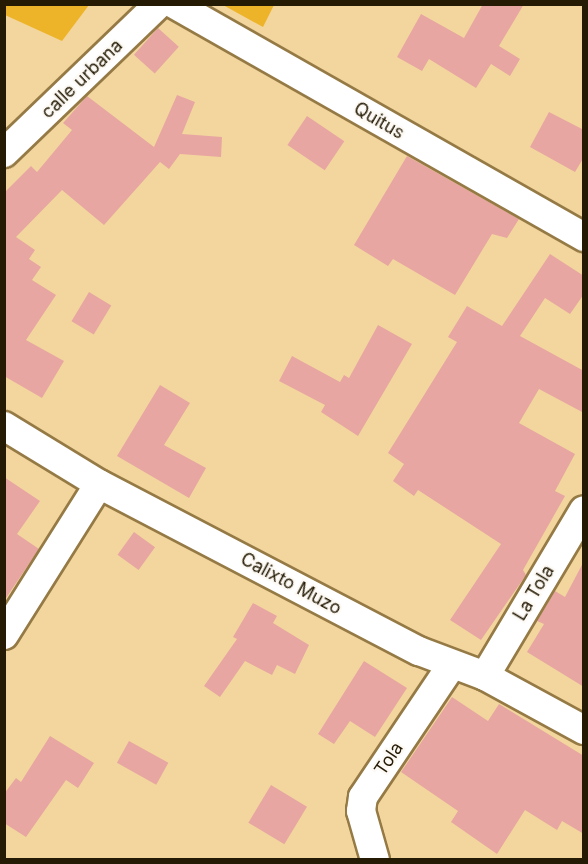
<!DOCTYPE html>
<html>
<head>
<meta charset="utf-8">
<style>
	body { margin:0 }
	#map { position:relative; width:588px; height:864px; overflow:hidden; background:#f3d69e; font-family:Inter,sans-serif }
	div>[style] { position:absolute }
	.green>* { inset:0; background:#edb42a }
	.building>* { inset:0; background:#e7a6a1; transform-origin:0 0 }
	.roads { filter:drop-shadow(2px 0 #957a45) drop-shadow(-2px 0 #957a45) drop-shadow(0 2px #957a45) drop-shadow(0 -2px #957a45) }
	.minor>* { height:28px; margin:-14px; padding:0 14px; transform-origin:14px; border-radius:14px; background:#fff }
	span { translate:-50% -50%; white-space:nowrap; text-align:center; line-height:1.15; -webkit-text-stroke:4.5px #fdfaf5; paint-order:stroke }
	.street-label { font-size:18px; color:#251b05 }
	.frame { position:absolute; inset:0; border:6px solid #251b05; pointer-events:none }
</style>
</head>
<body>
<div id="map">
	<div class="green">
		<i style="clip-path:polygon(5px 4px,89px 4px,89px 5px,62px 41px,5px 15px)"></i>
		<i style="clip-path:polygon(223px 5px,274px 5px,263px 27px)"></i>
	</div>
	<div class="building">
		<i style="clip-path:polygon(483px 4px,524px 4px,499px 46px,520px 59px,510px 76px,491px 64px,476px 88px,429px 59px,422px 71px,397px 57px,421px 14px,464px 38px)"></i>
		<i style="left:158px;top:28px;width:28px;height:36px;rotate:42deg"></i>
		<i style="clip-path:polygon(177px 95px,195px 102px,182px 134px,222px 137px,221px 157px,180px 154px,169px 169px,160px 162px,104px 225px,62px 190px,16px 237px,35px 250px,29px 259px,41px 267px,32px 280px,56px 295px,26px 340px,64px 361px,42px 398px,4px 376px,4px 193px,31px 166px,37px 172px,72px 130px,63px 123px,87px 96px,154px 147px)"></i>
		<i style="clip-path:polygon(549px 112px,584px 130px,584px 157px,575px 172px,530px 147px)"></i>
		<i style="left:307px;top:116px;width:45px;height:35px;rotate:34deg"></i>
		<i style="clip-path:polygon(407px 156px,519px 219px,507px 238px,492px 234px,455px 295px,393px 259px,388px 266px,354px 245px)"></i>
		<i style="clip-path:polygon(550px 254px,584px 276px,584px 294px,570px 314px,545px 298px,520px 336px,584px 371px,584px 413px,539px 389px,519px 423px,575px 454px,555px 491px,565px 496px,523px 570px,526px 575px,481px 640px,450px 620px,501px 544px,418px 490px,414px 496px,393px 481px,404px 464px,388px 453px,457px 342px,448px 337px,467px 306px,502px 326px)"></i>
		<i style="left:89px;top:292px;width:26px;height:34px;rotate:31deg"></i>
		<i style="clip-path:polygon(378px 325px,412px 344px,358px 436px,321px 412px,325px 405px,279px 381px,292px 356px,340px 382px,344px 375px,349px 378px)"></i>
		<i style="clip-path:polygon(160px 385px,190px 403px,164px 445px,206px 468px,189px 498px,117px 456px)"></i>
		<i style="clip-path:polygon(4px 477px,40px 501px,17px 534px,39px 549px,4px 601px)"></i>
		<i style="left:134px;top:532px;width:26px;height:28px;rotate:36deg"></i>
		<i style="clip-path:polygon(584px 561px,584px 687px,527px 652px,544px 624px,537px 621px,555px 591px,565px 597px)"></i>
		<i style="clip-path:polygon(253px 603px,277px 616px,273px 623px,309px 645px,295px 674px,277px 665px,272px 675px,245px 661px,220px 697px,204px 686px,237px 639px,233px 637px)"></i>
		<i style="clip-path:polygon(364px 661px,407px 688px,375px 737px,350px 721px,334px 744px,318px 734px)"></i>
		<i style="clip-path:polygon(452px 697px,488px 721px,499px 704px,584px 756px,584px 834px,562px 821px,557px 830px,525px 810px,497px 854px,451px 822px,458px 811px,401px 772px)"></i>
		<i style="clip-path:polygon(50px 736px,94px 763px,78px 788px,66px 780px,26px 837px,4px 823px,4px 794px,16px 778px,21px 782px)"></i>
		<i style="left:129px;top:741px;width:45px;height:25px;rotate:29deg"></i>
		<i style="left:271px;top:785px;width:42px;height:44px;rotate:31deg"></i>
	</div>
	<div class="roads">
		<div class="minor">
			<i style="left:174px;top:4px;width:472px;rotate:29.6deg"></i>
			<i style="left:4px;top:153px;width:215px;rotate:-43.9deg"></i>
			<i style="left:4px;top:426px;width:111px;rotate:31.4deg"></i>
			<i style="left:99px;top:484px;width:361px;rotate:27.6deg"></i>
			<i style="left:419px;top:651px;width:71px;rotate:20.7deg"></i>
			<i style="left:485px;top:676px;width:113px;rotate:28.6deg"></i>
			<i style="left:4px;top:635px;width:178px;rotate:-57.8deg"></i>
			<i style="left:485px;top:676px;width:193px;rotate:-59.2deg"></i>
			<i style="left:375px;top:860px;width:51px;rotate:-105.9deg"></i>
			<i style="left:361px;top:811px;width:14px;rotate:-82deg"></i>
			<i style="left:363px;top:797px;width:158px;rotate:-56.1deg"></i>
		</div>
	</div>
	<div class="street-label">
		<span style="left:82px;top:79px;rotate:-44deg">calle urbana</span>
		<span style="left:379px;top:121px;rotate:30deg">Quitus</span>
		<span style="left:291px;top:584px;rotate:28deg">Calixto Muzo</span>
		<span style="left:534px;top:593px;rotate:-59deg">La Tola</span>
		<span style="left:389px;top:759px;rotate:-56deg">Tola</span>
	</div>
	<div class="frame"></div>
</div>
</body>
</html>
